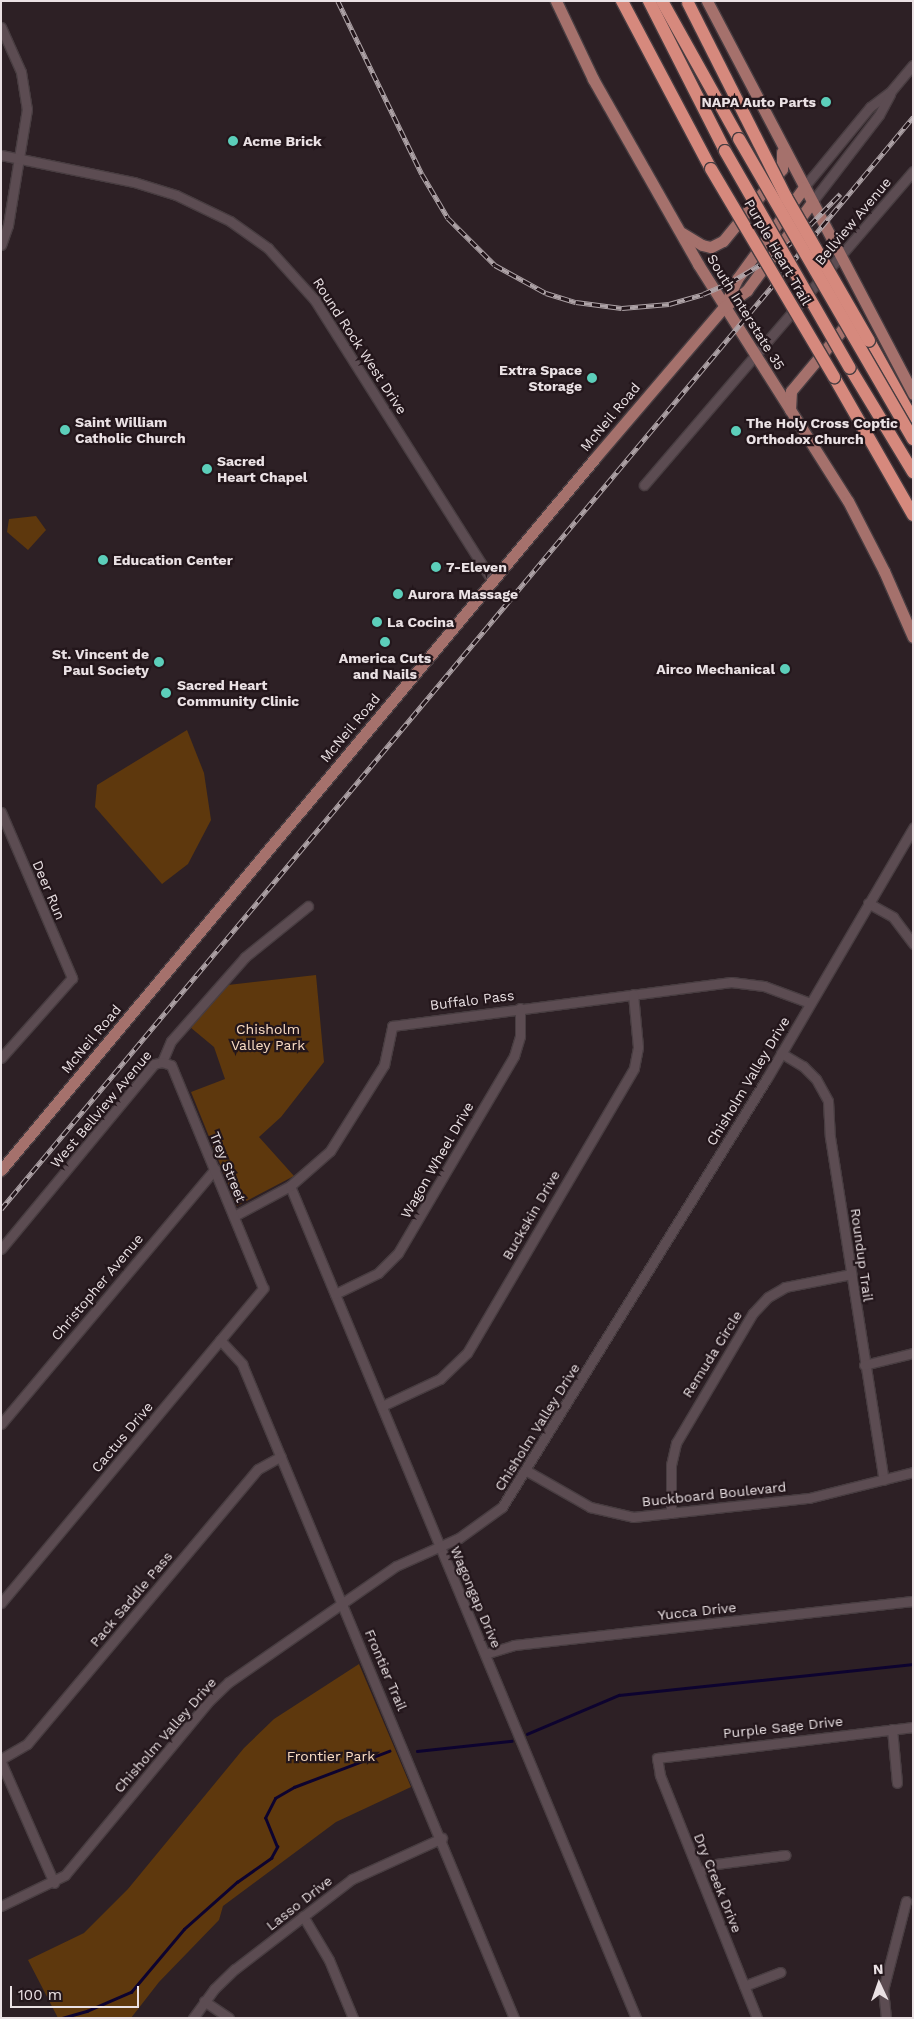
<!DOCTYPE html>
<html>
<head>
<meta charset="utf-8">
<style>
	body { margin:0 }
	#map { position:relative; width:914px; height:2019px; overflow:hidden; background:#2d2025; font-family:"Work Sans",sans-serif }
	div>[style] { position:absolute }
	.green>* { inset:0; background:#5e380d }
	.stream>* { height:2.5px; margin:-1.25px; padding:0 1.25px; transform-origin:1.25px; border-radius:1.25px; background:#0d032f }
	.roads { filter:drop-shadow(1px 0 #483d41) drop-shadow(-1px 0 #483d41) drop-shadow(0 1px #483d41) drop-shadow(0 -1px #483d41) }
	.minor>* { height:9px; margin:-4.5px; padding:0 4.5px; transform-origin:4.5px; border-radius:4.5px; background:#5c4c52 }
	.major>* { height:11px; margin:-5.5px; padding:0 5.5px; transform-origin:5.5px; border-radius:5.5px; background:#a5716c }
	.highway>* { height:12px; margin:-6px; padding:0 6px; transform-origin:6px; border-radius:6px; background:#d6897d }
	.rail>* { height:4.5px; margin-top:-2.25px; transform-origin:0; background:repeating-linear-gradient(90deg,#23161b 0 8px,#ada2a6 0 16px); box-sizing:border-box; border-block:1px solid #ada2a6 }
	.bridges { filter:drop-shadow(1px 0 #483d41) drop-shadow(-1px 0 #483d41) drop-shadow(0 1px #483d41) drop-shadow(0 -1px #483d41) }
	.highway-bridge>* { height:12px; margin:-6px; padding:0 6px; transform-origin:6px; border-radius:6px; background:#d6897d }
	.dots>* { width:14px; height:14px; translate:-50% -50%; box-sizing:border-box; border:2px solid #23161b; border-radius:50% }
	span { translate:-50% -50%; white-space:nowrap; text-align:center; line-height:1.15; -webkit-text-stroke:4.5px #23161b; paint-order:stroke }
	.poi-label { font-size:14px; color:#eae1e4; font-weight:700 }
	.right { translate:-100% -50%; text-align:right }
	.left { translate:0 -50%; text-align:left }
	.street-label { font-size:14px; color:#eae1e4 }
	.park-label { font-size:14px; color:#faddc4 }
	.frame { position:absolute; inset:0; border:2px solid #eae1e4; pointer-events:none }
	.north { position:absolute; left:854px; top:1959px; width:50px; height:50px; -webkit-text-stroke:4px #23161b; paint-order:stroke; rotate:357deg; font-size:14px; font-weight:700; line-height:20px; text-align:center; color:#eae1e4 }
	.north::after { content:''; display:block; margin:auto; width:18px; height:22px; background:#eae1e4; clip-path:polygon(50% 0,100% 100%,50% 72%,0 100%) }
	.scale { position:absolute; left:10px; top:1986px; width:129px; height:22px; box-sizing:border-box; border:2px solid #eae1e4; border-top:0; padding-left:6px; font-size:15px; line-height:18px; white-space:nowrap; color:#eae1e4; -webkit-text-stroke:4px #23161b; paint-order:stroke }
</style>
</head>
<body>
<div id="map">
	<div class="green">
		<i style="clip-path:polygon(36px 516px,46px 530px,28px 550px,7px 532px,9px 519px)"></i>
		<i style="clip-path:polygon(187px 730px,204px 773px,211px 820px,188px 864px,162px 884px,95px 807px,97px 785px)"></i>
		<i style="clip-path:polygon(316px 975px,324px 1062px,281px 1117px,259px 1137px,294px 1176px,237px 1206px,191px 1092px,225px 1079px,214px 1047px,190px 1027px,228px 985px)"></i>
		<i style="clip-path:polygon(359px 1664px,411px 1787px,336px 1822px,223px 1906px,219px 1920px,159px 1982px,131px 2018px,58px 2018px,28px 1960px,84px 1933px,128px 1889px,244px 1748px,274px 1719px)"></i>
	</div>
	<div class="stream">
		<i style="left:527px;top:1734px;width:100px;rotate:-23deg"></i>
		<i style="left:619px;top:1695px;width:296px;rotate:-6deg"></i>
		<i style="left:417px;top:1751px;width:95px;rotate:-6.1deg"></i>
		<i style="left:62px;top:2018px;width:26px;rotate:-16deg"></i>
		<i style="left:87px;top:2011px;width:48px;rotate:-23.4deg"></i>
		<i style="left:131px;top:1992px;width:82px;rotate:-49.9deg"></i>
		<i style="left:184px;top:1929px;width:71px;rotate:-41.6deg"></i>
		<i style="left:237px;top:1882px;width:42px;rotate:-35.2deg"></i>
		<i style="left:271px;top:1858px;width:13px;rotate:-61deg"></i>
		<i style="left:277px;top:1847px;width:31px;rotate:-112deg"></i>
		<i style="left:265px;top:1818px;width:22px;rotate:-63deg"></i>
		<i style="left:275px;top:1798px;width:22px;rotate:-30deg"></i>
		<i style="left:294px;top:1787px;width:102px;rotate:-20.8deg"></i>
	</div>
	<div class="roads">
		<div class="minor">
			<i style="left:1px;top:27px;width:49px;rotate:66deg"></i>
			<i style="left:21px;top:72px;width:37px;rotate:81deg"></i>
			<i style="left:27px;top:109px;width:118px;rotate:99.3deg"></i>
			<i style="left:8px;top:225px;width:21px;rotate:109deg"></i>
			<i style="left:1px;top:155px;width:136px;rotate:11.5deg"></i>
			<i style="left:134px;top:182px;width:44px;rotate:17.2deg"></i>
			<i style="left:176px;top:195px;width:60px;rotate:25.7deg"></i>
			<i style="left:230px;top:221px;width:47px;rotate:35.4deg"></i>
			<i style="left:268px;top:248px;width:69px;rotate:48deg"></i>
			<i style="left:314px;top:299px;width:335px;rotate:57.7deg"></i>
			<i style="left:804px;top:187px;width:104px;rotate:-50.5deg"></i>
			<i style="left:870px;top:107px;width:26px;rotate:-37deg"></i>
			<i style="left:891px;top:91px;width:34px;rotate:-50deg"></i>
			<i style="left:812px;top:202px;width:110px;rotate:-52.4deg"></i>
			<i style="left:879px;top:115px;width:24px;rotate:-62deg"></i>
			<i style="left:644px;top:485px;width:413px;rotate:-49.4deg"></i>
			<i style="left:1px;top:812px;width:181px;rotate:66.8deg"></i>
			<i style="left:72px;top:978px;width:107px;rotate:131.6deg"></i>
			<i style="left:868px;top:903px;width:29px;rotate:29deg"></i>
			<i style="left:893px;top:917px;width:34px;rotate:53deg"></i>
			<i style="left:781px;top:1053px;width:26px;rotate:31deg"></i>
			<i style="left:803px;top:1066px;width:18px;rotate:45deg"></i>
			<i style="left:816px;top:1079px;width:25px;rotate:61deg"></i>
			<i style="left:828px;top:1101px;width:36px;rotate:87deg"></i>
			<i style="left:830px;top:1137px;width:347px;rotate:81.1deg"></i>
			<i style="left:162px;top:1062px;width:23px;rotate:-67deg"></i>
			<i style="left:171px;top:1041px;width:112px;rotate:-48.6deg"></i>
			<i style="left:245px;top:957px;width:81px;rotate:-39deg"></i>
			<i style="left:290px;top:1186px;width:901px;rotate:67.42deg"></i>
			<i style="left:234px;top:1216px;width:64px;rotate:-28.2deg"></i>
			<i style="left:290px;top:1186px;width:53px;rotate:-41.2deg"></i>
			<i style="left:330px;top:1151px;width:102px;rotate:-57.9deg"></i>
			<i style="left:384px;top:1065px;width:40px;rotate:-78deg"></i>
			<i style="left:392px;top:1026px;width:342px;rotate:-7.4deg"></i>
			<i style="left:731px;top:982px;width:33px;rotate:7deg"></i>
			<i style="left:764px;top:986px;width:49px;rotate:20.3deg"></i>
			<i style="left:1px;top:1249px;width:240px;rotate:-50.4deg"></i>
			<i style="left:154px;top:1064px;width:8px;rotate:-14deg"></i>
			<i style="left:335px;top:1294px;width:48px;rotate:-26deg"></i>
			<i style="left:378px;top:1273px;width:28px;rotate:-45deg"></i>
			<i style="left:398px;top:1253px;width:229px;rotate:-59.5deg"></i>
			<i style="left:514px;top:1056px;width:21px;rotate:-73deg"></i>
			<i style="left:520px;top:1036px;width:28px;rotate:-90deg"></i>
			<i style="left:220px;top:1340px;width:33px;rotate:47deg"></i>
			<i style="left:242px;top:1364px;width:708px;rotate:67.42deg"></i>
			<i style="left:864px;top:1365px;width:50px;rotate:-13.8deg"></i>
			<i style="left:382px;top:1406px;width:64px;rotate:-25deg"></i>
			<i style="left:440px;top:1379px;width:37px;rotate:-44deg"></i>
			<i style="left:467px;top:1353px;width:330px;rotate:-59.6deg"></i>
			<i style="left:634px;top:1068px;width:21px;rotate:-79deg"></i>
			<i style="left:638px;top:1047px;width:53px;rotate:-95.4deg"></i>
			<i style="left:1px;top:1424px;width:333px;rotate:-50deg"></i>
			<i style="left:527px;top:1471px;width:73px;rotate:29.7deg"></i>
			<i style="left:590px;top:1507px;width:44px;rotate:13.1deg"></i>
			<i style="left:633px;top:1517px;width:177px;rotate:-6.2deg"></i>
			<i style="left:809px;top:1498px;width:107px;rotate:-14deg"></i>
			<i style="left:671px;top:1513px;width:48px;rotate:-90deg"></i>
			<i style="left:671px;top:1465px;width:23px;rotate:-77deg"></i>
			<i style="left:676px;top:1443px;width:151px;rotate:-59.4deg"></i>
			<i style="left:753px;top:1313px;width:22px;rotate:-47deg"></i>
			<i style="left:768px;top:1297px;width:20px;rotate:-30deg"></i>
			<i style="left:785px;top:1287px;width:67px;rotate:-11.1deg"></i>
			<i style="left:1px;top:1603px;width:410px;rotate:-50.2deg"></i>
			<i style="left:263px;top:1288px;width:241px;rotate:-112.4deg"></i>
			<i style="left:171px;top:1065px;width:9px;rotate:-162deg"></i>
			<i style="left:485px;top:1654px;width:30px;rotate:-17deg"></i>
			<i style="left:514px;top:1645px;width:401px;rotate:-6.3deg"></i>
			<i style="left:892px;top:1729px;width:54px;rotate:84.7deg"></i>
			<i style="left:1px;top:1759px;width:30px;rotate:-30deg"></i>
			<i style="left:27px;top:1744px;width:359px;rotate:-50deg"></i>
			<i style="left:258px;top:1469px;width:26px;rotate:-29deg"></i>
			<i style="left:1px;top:1762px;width:132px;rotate:66.3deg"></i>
			<i style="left:699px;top:1872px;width:19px;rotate:-25deg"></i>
			<i style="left:716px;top:1864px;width:70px;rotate:-7.4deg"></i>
			<i style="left:1px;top:1906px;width:71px;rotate:-25.8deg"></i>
			<i style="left:65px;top:1875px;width:224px;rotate:-50.4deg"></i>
			<i style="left:208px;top:1702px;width:29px;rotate:-44deg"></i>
			<i style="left:229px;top:1682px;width:203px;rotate:-34.8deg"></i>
			<i style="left:396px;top:1566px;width:69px;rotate:-24deg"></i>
			<i style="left:459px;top:1538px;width:53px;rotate:-35.8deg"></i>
			<i style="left:502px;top:1507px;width:504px;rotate:-58.3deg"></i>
			<i style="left:767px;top:1078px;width:290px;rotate:-59.7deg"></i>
			<i style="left:303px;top:1916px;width:51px;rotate:59.4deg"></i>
			<i style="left:329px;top:1960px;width:63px;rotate:67.5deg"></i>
			<i style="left:744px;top:1986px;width:39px;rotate:-21deg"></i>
			<i style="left:204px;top:2001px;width:30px;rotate:34deg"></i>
			<i style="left:193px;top:2018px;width:36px;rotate:-54deg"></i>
			<i style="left:214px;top:1989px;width:29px;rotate:-44deg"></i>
			<i style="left:235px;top:1969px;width:148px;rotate:-37.6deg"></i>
			<i style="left:352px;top:1879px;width:99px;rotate:-24.5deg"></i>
			<i style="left:757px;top:2018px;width:262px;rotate:-111.8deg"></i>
			<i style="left:660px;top:1775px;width:17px;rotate:-100deg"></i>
			<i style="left:657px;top:1758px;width:258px;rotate:-6.9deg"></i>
			<i style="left:886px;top:2018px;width:28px;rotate:-96deg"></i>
			<i style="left:883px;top:1990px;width:92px;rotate:-75.5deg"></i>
		</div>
		<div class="major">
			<i style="left:556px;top:1px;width:86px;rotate:64.6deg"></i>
			<i style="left:593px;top:79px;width:213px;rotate:60.4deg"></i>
			<i style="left:698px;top:264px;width:280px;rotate:57.7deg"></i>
			<i style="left:848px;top:501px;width:79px;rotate:62.8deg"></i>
			<i style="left:884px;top:571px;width:72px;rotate:66.3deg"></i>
			<i style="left:707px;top:1px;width:444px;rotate:62.3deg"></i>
			<i style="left:682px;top:233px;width:23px;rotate:31deg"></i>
			<i style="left:702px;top:245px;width:9px;rotate:13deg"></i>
			<i style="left:711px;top:247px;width:13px;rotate:-27deg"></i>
			<i style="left:723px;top:241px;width:93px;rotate:-50.7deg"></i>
			<i style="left:782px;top:169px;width:17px;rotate:-90deg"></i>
			<i style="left:725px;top:305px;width:29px;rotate:-65deg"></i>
			<i style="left:737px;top:279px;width:114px;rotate:-53.9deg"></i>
			<i style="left:790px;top:410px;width:19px;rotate:-87deg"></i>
			<i style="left:791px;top:391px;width:80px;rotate:-50.1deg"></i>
			<i style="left:842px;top:330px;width:14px;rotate:-12deg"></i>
			<i style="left:1px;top:1170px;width:927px;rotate:-50.16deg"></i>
			<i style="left:595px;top:458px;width:199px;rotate:-49.5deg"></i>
			<i style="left:724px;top:307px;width:29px;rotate:-36deg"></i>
			<i style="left:747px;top:290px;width:109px;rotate:-53.5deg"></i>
		</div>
		<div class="highway">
			<i style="left:622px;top:1px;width:190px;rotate:62.1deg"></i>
			<i style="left:649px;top:1px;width:168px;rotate:63.1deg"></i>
			<i style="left:662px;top:1px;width:158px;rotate:60.8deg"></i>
			<i style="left:869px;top:341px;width:90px;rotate:60.9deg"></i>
			<i style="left:850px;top:368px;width:122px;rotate:58.8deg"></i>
			<i style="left:834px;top:377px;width:159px;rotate:60.2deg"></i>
		</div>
	</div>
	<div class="rail">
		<i style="left:338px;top:1px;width:192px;rotate:64.1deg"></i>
		<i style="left:422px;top:174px;width:51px;rotate:59.4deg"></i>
		<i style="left:448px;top:218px;width:66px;rotate:45deg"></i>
		<i style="left:495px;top:265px;width:58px;rotate:28.8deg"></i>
		<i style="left:546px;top:293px;width:31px;rotate:17deg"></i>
		<i style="left:576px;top:302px;width:46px;rotate:7.4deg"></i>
		<i style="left:622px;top:308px;width:47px;rotate:-4.9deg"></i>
		<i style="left:669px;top:304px;width:35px;rotate:-16deg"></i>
		<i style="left:703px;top:294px;width:30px;rotate:-23deg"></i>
		<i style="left:731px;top:282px;width:49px;rotate:-30.8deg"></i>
		<i style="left:773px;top:257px;width:33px;rotate:-39deg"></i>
		<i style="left:799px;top:236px;width:59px;rotate:-45.7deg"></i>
		<i style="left:1px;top:1209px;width:1423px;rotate:-50.13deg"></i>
	</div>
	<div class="bridges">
		<div class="highway-bridge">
			<i style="left:688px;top:3px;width:217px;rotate:63.2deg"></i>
			<i style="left:786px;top:197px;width:166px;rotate:60deg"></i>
			<i style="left:739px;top:139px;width:347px;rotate:59.9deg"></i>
			<i style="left:725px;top:151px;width:250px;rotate:60.1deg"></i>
			<i style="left:711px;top:169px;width:242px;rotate:59.4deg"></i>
		</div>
	</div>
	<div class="dots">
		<i style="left:826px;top:102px;background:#5cceba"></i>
		<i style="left:233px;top:141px;background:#5cceba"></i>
		<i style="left:592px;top:378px;background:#5cceba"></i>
		<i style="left:65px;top:430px;background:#5cceba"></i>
		<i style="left:736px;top:431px;background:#5cceba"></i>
		<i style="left:207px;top:469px;background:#5cceba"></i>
		<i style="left:103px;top:560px;background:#5cceba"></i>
		<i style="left:436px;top:567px;background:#5cceba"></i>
		<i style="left:398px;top:594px;background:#5cceba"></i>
		<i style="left:377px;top:622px;background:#5cceba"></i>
		<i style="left:385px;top:642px;background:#5cceba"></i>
		<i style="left:159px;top:662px;background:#5cceba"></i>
		<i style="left:785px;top:669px;background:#5cceba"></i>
		<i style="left:166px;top:693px;background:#5cceba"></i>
	</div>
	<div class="poi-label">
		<span class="right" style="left:816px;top:102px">NAPA Auto Parts</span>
		<span class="left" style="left:243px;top:141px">Acme Brick</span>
		<span class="right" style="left:582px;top:378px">Extra Space<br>Storage</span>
		<span class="left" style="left:75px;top:430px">Saint William<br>Catholic Church</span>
		<span class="left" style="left:746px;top:431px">The Holy Cross Coptic<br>Orthodox Church</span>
		<span class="left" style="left:217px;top:469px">Sacred<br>Heart Chapel</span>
		<span class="left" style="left:113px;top:560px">Education Center</span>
		<span class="left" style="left:446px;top:567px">7-Eleven</span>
		<span class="left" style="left:408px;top:594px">Aurora Massage</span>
		<span class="left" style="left:387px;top:622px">La Cocina</span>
		<span class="right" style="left:149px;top:662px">St. Vincent de<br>Paul Society</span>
		<span style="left:385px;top:666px">America Cuts<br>and Nails</span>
		<span class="right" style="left:775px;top:669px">Airco Mechanical</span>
		<span class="left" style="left:177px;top:693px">Sacred Heart<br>Community Clinic</span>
	</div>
	<div class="street-label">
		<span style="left:853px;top:221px;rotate:-50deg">Bellview Avenue</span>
		<span style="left:778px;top:252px;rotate:60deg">Purple Heart Trail</span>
		<span style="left:746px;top:312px;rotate:58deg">South Interstate 35</span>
		<span style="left:360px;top:346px;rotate:57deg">Round Rock West Drive</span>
		<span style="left:610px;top:417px;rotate:-50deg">McNeil Road</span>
		<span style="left:350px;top:728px;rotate:-50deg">McNeil Road</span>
		<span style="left:49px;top:890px;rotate:67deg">Deer Run</span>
		<span style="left:472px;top:1000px;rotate:-7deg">Buffalo Pass</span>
		<span style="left:91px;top:1039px;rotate:-50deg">McNeil Road</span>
		<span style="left:748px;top:1081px;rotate:-59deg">Chisholm Valley Drive</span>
		<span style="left:101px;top:1109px;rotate:-50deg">West Bellview Avenue</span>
		<span style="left:437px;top:1160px;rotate:-60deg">Wagon Wheel Drive</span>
		<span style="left:228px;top:1167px;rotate:68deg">Trey Street</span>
		<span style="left:531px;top:1215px;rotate:-60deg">Buckskin Drive</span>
		<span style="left:862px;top:1255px;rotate:82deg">Roundup Trail</span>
		<span style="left:97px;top:1287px;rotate:-50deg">Christopher Avenue</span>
		<span style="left:712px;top:1354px;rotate:-58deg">Remuda Circle</span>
		<span style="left:537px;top:1427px;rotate:-58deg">Chisholm Valley Drive</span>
		<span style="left:122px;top:1437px;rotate:-50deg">Cactus Drive</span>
		<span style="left:714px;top:1494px;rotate:-6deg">Buckboard Boulevard</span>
		<span style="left:476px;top:1597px;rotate:67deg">Wagongap Drive</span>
		<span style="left:131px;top:1599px;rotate:-50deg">Pack Saddle Pass</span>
		<span style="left:697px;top:1611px;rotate:-6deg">Yucca Drive</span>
		<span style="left:386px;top:1670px;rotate:67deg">Frontier Trail</span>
		<span style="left:783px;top:1727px;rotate:-6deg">Purple Sage Drive</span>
		<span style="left:165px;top:1735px;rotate:-49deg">Chisholm Valley Drive</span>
		<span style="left:718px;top:1883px;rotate:68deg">Dry Creek Drive</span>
		<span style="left:299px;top:1903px;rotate:-38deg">Lasso Drive</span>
	</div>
	<div class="park-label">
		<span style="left:268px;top:1037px">Chisholm<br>Valley Park</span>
		<span style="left:331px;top:1756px">Frontier Park</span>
	</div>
	<div class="frame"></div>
	<div class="north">N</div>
	<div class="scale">100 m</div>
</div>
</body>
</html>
